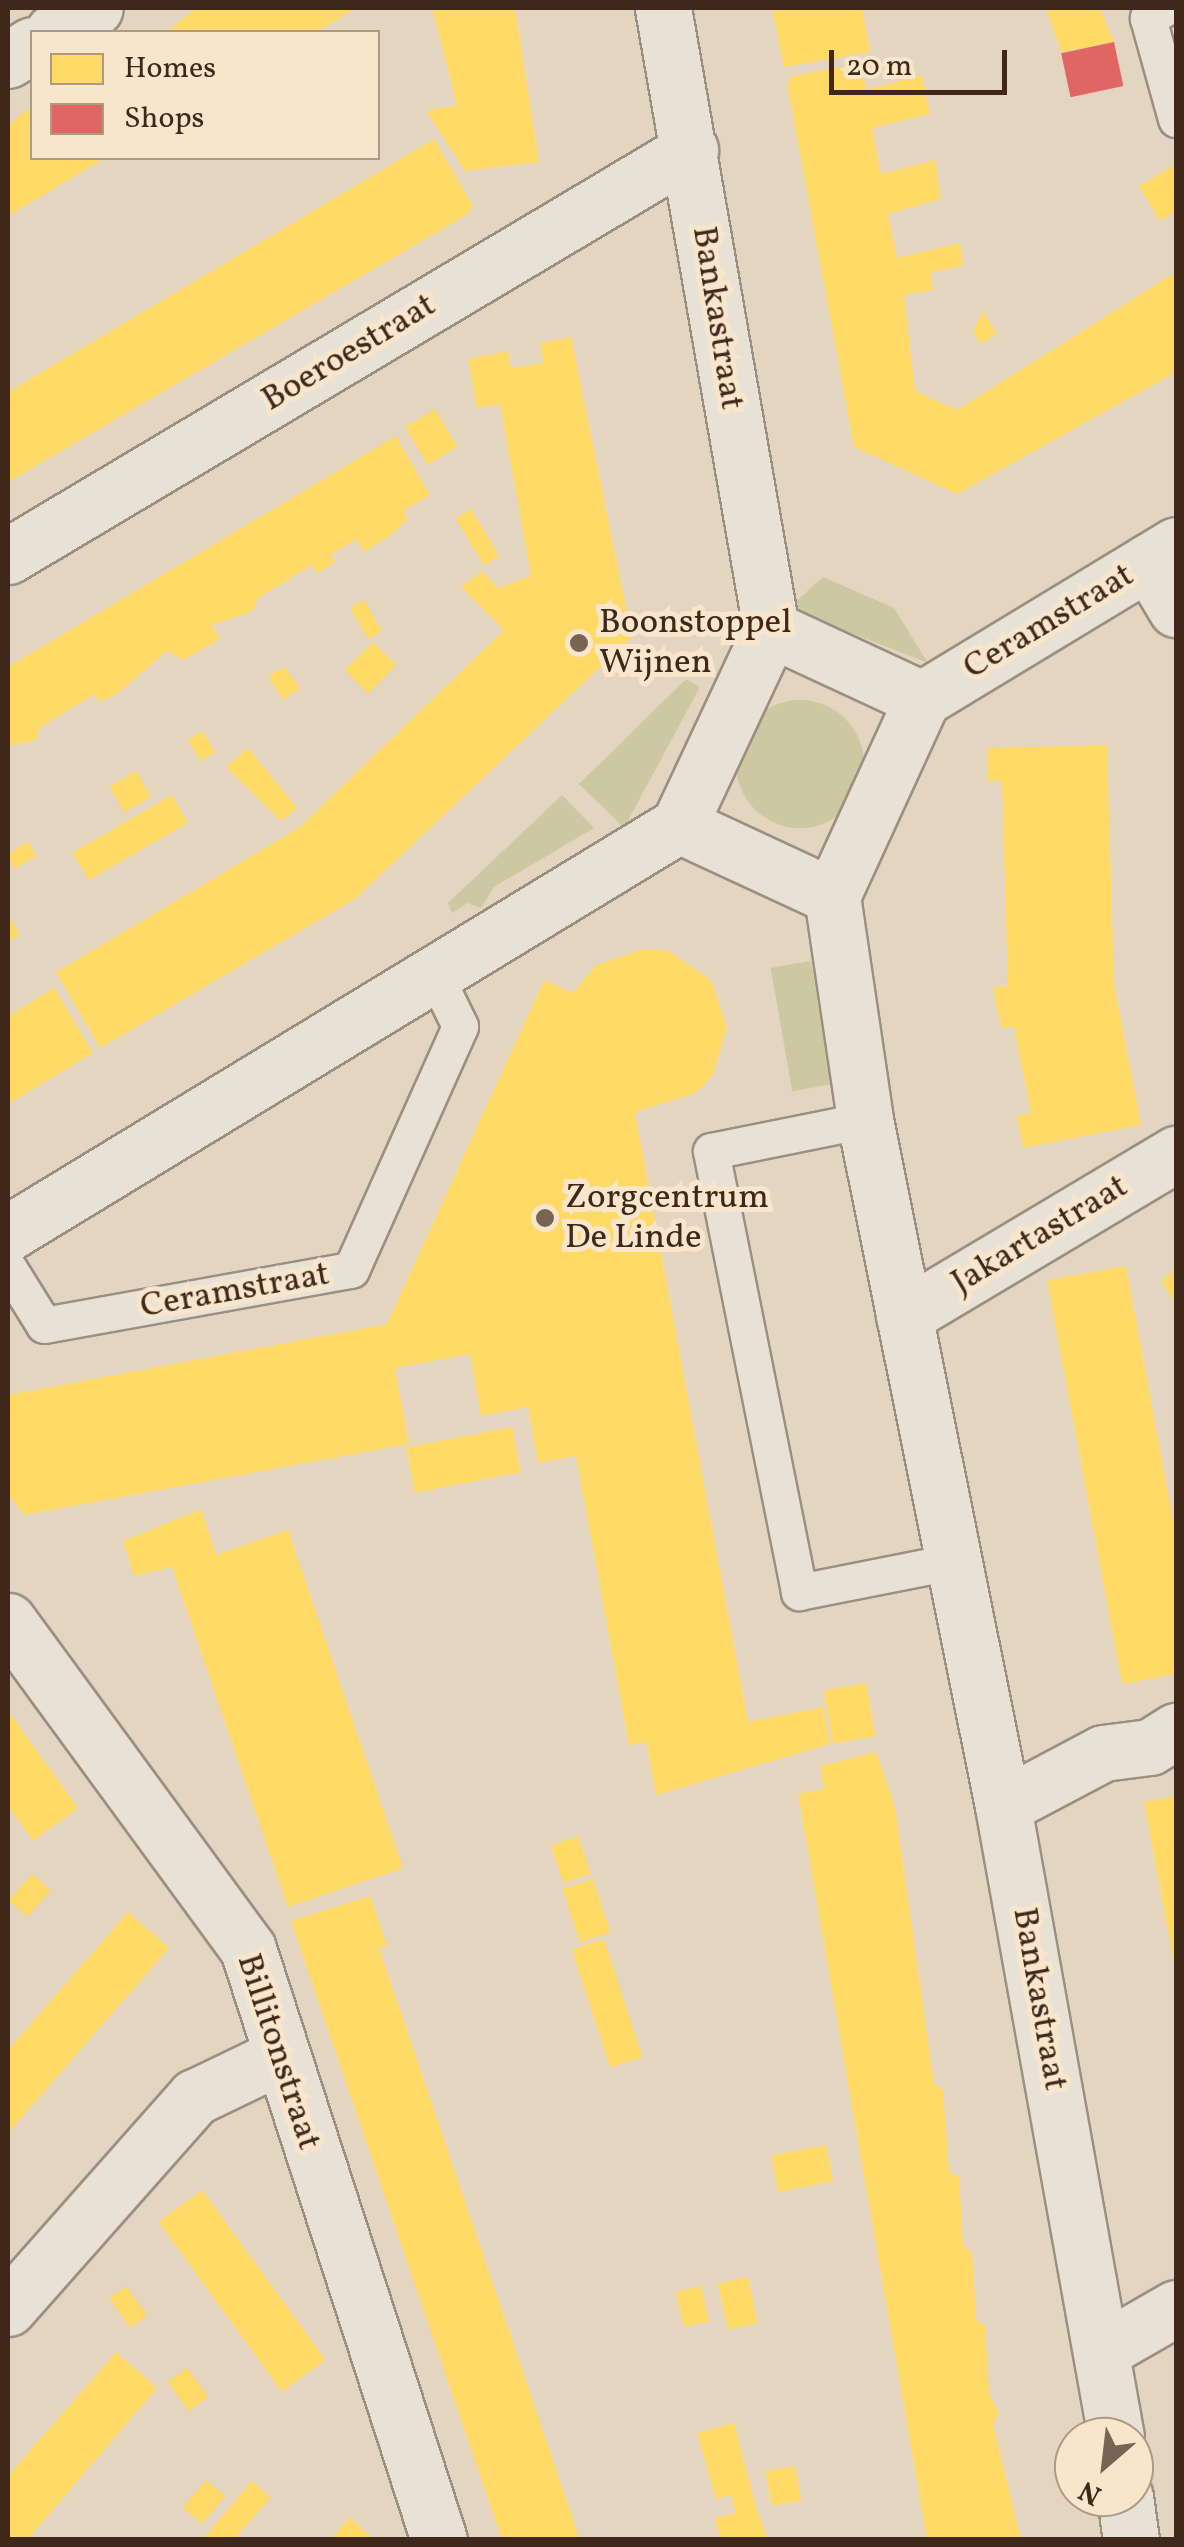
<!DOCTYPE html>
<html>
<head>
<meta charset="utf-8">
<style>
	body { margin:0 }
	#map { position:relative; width:1184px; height:2547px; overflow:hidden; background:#e3d5c0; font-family:Vollkorn,serif }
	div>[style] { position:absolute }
	.green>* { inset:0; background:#cec8a2; transform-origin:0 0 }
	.round { border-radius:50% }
	.homes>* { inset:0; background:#ffd966; transform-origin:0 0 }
	.shops>* { inset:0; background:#e06666; transform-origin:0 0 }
	.roads { filter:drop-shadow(2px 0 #9a8f81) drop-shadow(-2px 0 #9a8f81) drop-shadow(0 2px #9a8f81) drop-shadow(0 -2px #9a8f81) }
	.service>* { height:35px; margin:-17.5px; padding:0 17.5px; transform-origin:17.5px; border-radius:17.5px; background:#e8e1d6 }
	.minor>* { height:55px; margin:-27.5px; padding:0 27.5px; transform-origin:27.5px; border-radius:27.5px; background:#e8e1d6 }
	.dots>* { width:28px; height:28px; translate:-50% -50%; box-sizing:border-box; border:5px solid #f7e6cc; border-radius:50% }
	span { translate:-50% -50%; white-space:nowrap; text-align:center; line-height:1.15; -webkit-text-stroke:10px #f7e6cc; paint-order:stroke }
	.street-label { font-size:35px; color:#3f271a }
	.poi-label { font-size:35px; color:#3f271a }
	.left { translate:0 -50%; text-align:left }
	.frame { position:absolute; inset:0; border:10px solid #3f271a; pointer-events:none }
	.legend { position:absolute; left:30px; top:30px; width:350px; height:130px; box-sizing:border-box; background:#f7e6cc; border:2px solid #ad9a85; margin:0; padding:12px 18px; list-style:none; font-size:30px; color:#3f271a }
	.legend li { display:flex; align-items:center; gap:20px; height:50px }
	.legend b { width:50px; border:2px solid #ad9a85 }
	.north { position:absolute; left:1054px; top:2417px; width:100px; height:100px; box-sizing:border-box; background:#f7e6cc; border:2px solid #ad9a85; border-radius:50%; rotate:208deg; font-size:28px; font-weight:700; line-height:40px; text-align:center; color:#3f271a }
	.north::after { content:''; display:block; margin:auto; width:35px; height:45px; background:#786454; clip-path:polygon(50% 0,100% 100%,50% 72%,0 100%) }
	.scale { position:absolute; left:829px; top:50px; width:178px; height:45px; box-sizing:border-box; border:5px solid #3f271a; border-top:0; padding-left:12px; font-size:30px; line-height:35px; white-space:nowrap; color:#3f271a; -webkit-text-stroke:8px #f7e6cc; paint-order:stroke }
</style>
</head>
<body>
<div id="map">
	<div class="green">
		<i style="clip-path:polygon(823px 577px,894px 608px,928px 663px,807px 616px,794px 603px)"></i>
		<i style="clip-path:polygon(686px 679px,700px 687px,624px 828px,579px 784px)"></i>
		<i class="round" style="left:736px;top:700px;width:128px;height:128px"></i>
		<i style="clip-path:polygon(562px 795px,594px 828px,494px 887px,481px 908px,467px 903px,452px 913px,448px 903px)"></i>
		<i style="left:811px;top:961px;width:125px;height:41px;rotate:80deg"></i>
	</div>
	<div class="homes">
		<i style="clip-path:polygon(196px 8px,357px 8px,316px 32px,166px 32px)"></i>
		<i style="clip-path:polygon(432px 8px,515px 8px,539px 162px,465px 171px,426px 111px,457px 105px)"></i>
		<i style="clip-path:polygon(772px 8px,862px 8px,870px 52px,784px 67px)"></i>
		<i style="clip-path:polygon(1046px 8px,1100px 8px,1114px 42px,1061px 52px)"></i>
		<i style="clip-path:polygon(861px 63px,866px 90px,922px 75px,930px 114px,872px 128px,881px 174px,935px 160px,941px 199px,888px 214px,897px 258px,960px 243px,963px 266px,931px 272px,933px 290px,904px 295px,915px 391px,957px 410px,1176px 272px,1176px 372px,957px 494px,854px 447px,788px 89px,789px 77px)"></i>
		<i style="clip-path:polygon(32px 105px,32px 158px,105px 158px,8px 216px,8px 126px)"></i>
		<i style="clip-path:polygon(434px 139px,473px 206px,468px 214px,8px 482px,8px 392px)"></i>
		<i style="clip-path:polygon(1174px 165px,1176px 211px,1160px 221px,1139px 186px)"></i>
		<i style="clip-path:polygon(983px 311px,997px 334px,980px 344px,973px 331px)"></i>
		<i style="clip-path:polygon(571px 337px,632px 637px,355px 899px,100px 1048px,56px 972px,300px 827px,504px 630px,461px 587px,482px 571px,498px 588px,531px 576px,500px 404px,477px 408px,468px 359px,508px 351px,511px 368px,543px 363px,540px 343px)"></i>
		<i style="left:435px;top:409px;width:44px;height:35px;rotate:59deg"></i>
		<i style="clip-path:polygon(396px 436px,430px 495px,403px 511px,408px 519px,392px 534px,364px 552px,356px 539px,331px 554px,335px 562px,317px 573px,312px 565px,258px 598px,253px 611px,212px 625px,220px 639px,183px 660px,167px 651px,117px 694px,99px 702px,95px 694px,40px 727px,36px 740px,8px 746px,8px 667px)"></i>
		<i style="left:471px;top:509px;width:55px;height:18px;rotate:59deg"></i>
		<i style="left:364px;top:600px;width:36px;height:16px;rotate:60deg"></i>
		<i style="left:373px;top:642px;width:33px;height:40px;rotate:45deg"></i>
		<i style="clip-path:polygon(284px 667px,300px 688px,283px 700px,268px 676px)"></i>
		<i style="left:202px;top:731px;width:25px;height:17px;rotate:58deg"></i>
		<i style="clip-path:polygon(1107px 745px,1114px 984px,1141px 1125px,1023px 1148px,1017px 1116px,1031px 1113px,1014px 1027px,1001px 1028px,993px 987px,1008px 986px,1002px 781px,988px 781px,987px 748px)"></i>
		<i style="clip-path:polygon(248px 748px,297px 808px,281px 821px,226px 767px)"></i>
		<i style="left:136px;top:771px;width:30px;height:31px;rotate:60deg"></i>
		<i style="left:172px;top:795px;width:32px;height:115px;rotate:60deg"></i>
		<i style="clip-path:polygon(28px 841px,36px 856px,14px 869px,8px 854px)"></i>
		<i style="clip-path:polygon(8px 915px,20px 935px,8px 942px)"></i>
		<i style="clip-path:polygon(644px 949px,669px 951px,711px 980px,727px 1027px,713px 1075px,696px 1093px,635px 1112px,748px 1722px,823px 1707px,830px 1744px,656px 1795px,646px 1742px,629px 1745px,576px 1456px,538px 1463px,528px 1407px,481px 1416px,470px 1354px,395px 1368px,409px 1444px,24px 1515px,8px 1494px,8px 1395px,387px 1324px,544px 980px,573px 993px,596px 965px)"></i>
		<i style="clip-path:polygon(54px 988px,93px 1053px,8px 1104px,8px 1016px)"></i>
		<i style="clip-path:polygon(1126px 1266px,1176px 1537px,1176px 1674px,1122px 1684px,1047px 1280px)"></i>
		<i style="clip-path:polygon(1176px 1270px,1176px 1306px,1161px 1280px)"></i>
		<i style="left:512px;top:1427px;width:46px;height:108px;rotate:79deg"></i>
		<i style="clip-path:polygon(201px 1509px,216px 1555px,288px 1530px,403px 1868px,288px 1907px,172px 1567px,134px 1576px,123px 1541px)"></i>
		<i style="left:866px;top:1683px;width:54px;height:43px;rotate:80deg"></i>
		<i style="clip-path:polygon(8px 1711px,78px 1808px,33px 1841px,8px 1806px)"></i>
		<i style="clip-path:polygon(876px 1752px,895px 1807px,934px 2084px,943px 2090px,949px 2172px,959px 2177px,963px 2246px,972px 2252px,976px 2320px,985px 2326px,989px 2393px,999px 2414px,993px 2425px,1021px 2540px,927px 2540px,798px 1794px,824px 1789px,820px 1766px)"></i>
		<i style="clip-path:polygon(1176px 1796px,1176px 1965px,1174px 1965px,1144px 1802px)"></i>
		<i style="left:578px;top:1836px;width:40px;height:29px;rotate:71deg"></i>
		<i style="left:32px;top:1874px;width:25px;height:35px;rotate:42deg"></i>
		<i style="left:593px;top:1879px;width:56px;height:32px;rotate:72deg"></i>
		<i style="clip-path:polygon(370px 1896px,387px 1945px,379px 1948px,580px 2540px,502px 2540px,291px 1921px)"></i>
		<i style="clip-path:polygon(128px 1912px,169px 1948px,8px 2133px,8px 2050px)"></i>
		<i style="left:604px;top:1939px;width:124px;height:34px;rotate:72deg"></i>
		<i style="left:826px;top:2145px;width:37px;height:56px;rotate:79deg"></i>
		<i style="left:202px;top:2190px;width:210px;height:54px;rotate:54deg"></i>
		<i style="left:748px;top:2277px;width:47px;height:31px;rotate:78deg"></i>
		<i style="left:126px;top:2286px;width:36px;height:21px;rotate:54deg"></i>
		<i style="left:701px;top:2286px;width:36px;height:26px;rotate:77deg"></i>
		<i style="clip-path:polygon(116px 2352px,157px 2388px,27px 2540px,8px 2540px,8px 2476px)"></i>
		<i style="left:187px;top:2368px;width:36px;height:24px;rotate:54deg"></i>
		<i style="clip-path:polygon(734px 2423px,756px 2507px,768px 2540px,721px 2540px,715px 2518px,736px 2513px,731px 2495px,716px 2499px,697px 2433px)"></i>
		<i style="left:795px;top:2466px;width:35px;height:30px;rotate:80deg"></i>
		<i style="left:206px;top:2480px;width:25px;height:36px;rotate:40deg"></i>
		<i style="clip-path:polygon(252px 2481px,271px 2498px,261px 2509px,233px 2540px,202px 2540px)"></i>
		<i style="clip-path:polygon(350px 2517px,374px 2540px,331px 2540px)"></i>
	</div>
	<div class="shops">
		<i style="left:1114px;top:42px;width:45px;height:54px;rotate:78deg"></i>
	</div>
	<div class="roads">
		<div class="service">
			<i style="left:1165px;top:8px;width:20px;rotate:150deg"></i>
			<i style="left:1148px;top:18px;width:105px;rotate:74.5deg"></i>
			<i style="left:865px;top:1120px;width:157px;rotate:168.6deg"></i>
			<i style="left:711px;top:1151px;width:450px;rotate:78.7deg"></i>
			<i style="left:799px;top:1592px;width:155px;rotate:-11.2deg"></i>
			<i style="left:8px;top:1267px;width:68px;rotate:58.2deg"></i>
			<i style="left:44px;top:1325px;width:312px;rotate:-10.2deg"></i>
			<i style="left:351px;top:1270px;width:267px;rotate:-65.9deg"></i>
			<i style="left:460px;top:1026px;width:57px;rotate:-116.1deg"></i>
		</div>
		<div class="minor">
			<i style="left:663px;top:8px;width:630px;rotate:80.13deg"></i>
			<i style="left:53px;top:32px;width:48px;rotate:-29.7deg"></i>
			<i style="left:8px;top:60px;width:28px;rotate:-32deg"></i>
			<i style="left:8px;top:556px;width:794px;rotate:-30.77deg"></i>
			<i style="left:1148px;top:562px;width:55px;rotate:59.2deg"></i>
			<i style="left:771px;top:629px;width:166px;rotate:24.9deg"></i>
			<i style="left:922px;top:699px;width:297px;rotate:-31.2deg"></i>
			<i style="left:679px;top:825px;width:217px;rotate:-64.9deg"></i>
			<i style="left:679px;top:825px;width:169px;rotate:24.9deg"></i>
			<i style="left:832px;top:896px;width:226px;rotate:81.6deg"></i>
			<i style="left:865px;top:1120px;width:700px;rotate:78.63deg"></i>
			<i style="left:1003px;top:1806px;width:641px;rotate:79.85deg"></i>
			<i style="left:832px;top:896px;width:217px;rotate:-65.4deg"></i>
			<i style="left:8px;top:1233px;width:785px;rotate:-31.3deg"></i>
			<i style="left:904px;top:1316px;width:317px;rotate:-30.8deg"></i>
			<i style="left:8px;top:1621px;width:406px;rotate:53.8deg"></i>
			<i style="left:248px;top:1949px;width:621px;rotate:72.09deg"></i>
			<i style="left:1003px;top:1806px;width:113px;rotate:-27.9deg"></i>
			<i style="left:1103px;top:1753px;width:47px;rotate:-7.3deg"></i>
			<i style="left:1150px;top:1747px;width:31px;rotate:-32deg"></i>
			<i style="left:8px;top:2308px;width:282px;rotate:-48.5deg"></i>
			<i style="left:195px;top:2097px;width:92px;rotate:-25.7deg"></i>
			<i style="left:1103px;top:2350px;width:84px;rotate:-29.9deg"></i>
			<i style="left:1125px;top:2497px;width:43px;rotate:82.1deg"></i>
		</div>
	</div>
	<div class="dots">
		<i style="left:579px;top:643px;background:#786454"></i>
		<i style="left:545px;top:1218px;background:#786454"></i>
	</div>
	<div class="street-label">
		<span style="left:717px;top:318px;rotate:81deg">Bankastraat</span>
		<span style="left:349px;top:353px;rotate:-31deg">Boeroestraat</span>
		<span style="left:1049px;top:622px;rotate:-31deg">Ceramstraat</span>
		<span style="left:1040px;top:1235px;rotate:-31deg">Jakartastraat</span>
		<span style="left:235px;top:1291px;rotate:-10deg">Ceramstraat</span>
		<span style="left:1039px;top:1999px;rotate:80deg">Bankastraat</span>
		<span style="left:278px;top:2052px;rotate:72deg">Billitonstraat</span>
	</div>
	<div class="poi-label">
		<span class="left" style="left:599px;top:643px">Boonstoppel<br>Wijnen</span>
		<span class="left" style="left:565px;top:1218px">Zorgcentrum<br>De Linde</span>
	</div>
	<div class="frame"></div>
	<ul class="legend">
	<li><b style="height:28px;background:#ffd966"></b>Homes</li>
	<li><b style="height:28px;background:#e06666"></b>Shops</li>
	</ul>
	<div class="north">N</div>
	<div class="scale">20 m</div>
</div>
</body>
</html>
